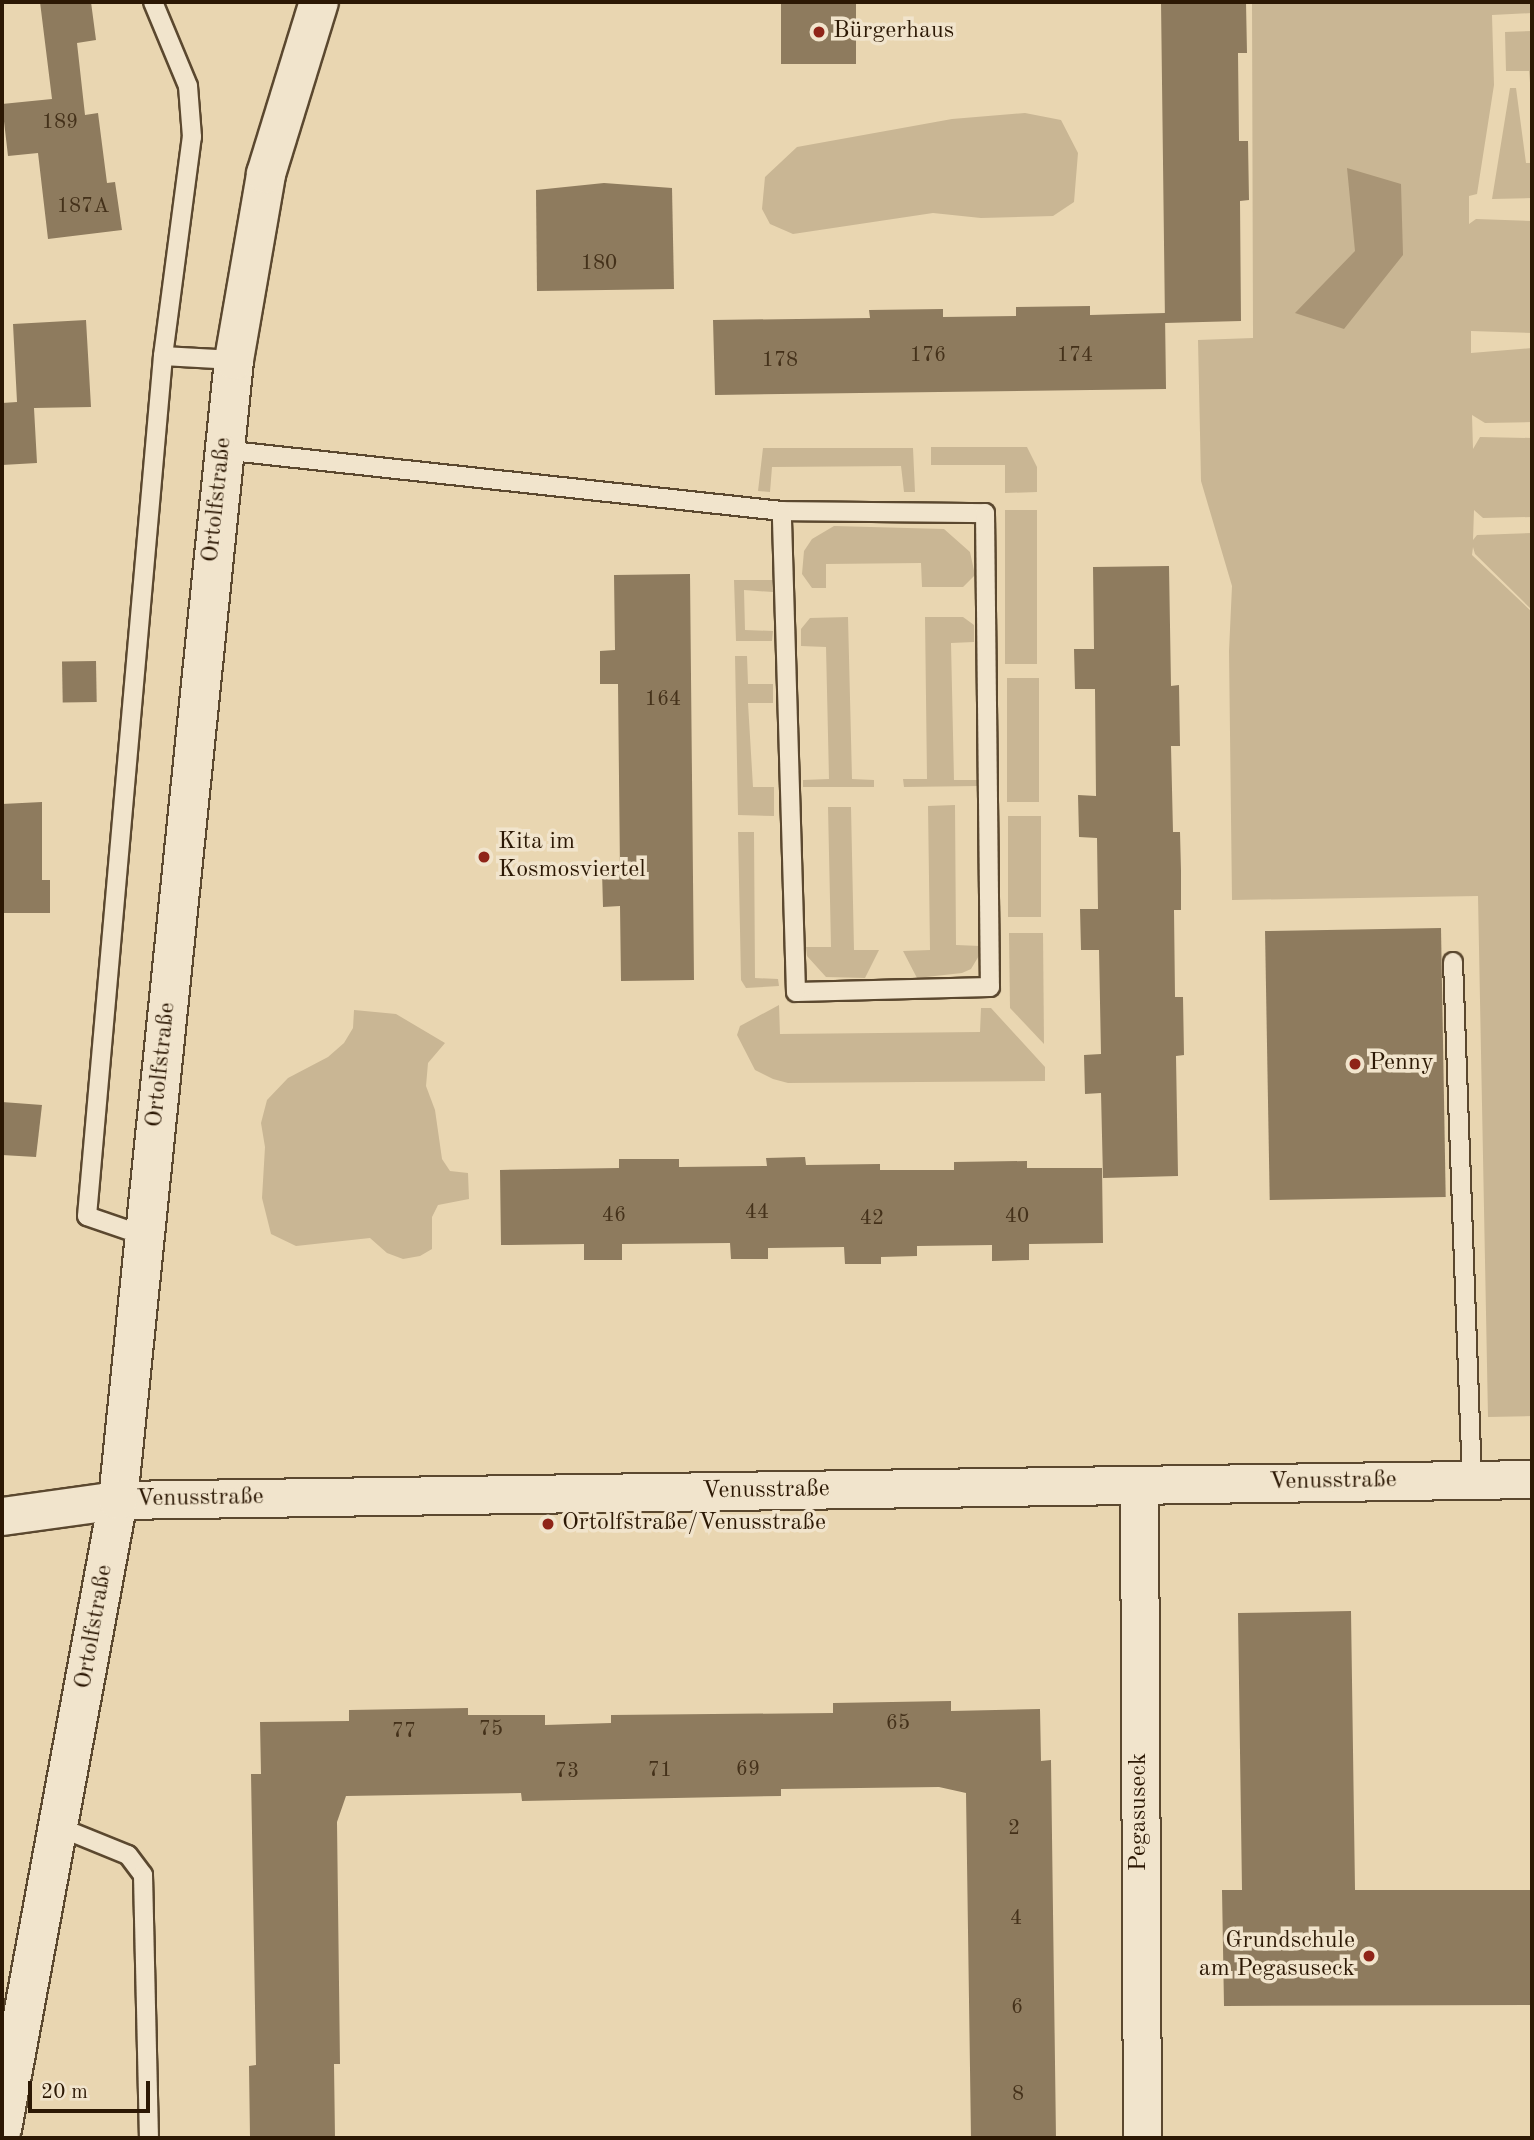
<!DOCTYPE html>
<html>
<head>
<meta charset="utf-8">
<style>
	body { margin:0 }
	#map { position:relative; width:1534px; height:2140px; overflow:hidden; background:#e9d6b1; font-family:"Old Standard TT",serif }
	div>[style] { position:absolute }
	.green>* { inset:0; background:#c9b694; transform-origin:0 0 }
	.water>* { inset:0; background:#a99576 }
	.building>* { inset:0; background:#8e7b5e; transform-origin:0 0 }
	.roads { filter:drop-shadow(2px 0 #5b482f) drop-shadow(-2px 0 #5b482f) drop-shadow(0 2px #5b482f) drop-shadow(0 -2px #5b482f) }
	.lane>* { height:18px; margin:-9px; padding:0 9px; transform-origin:9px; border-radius:9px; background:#f1e4cc }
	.street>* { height:37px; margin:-18.5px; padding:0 18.5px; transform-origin:18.5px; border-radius:18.5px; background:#f1e4cc }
	.secondary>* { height:38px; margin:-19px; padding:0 19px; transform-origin:19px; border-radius:19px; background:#f1e4cc }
	.dots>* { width:19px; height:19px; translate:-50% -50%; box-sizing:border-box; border:4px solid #f1e4cc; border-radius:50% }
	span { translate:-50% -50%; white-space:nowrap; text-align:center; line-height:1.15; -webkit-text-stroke:7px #f1e4cc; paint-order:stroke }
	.number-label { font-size:21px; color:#44311a }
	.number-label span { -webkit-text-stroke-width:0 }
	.poi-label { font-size:24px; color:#2c1804 }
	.left { translate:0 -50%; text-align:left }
	.right { translate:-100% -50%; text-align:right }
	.street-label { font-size:24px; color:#2c1804 }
	.frame { position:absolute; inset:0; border:4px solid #2c1804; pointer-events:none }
	.scale { position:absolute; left:28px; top:2081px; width:122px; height:32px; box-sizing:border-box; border:4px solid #2c1804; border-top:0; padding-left:9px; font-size:21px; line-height:24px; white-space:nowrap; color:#2c1804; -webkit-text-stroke:5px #f1e4cc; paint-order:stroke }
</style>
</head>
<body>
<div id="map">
	<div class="green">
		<i style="clip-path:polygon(1252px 2px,1532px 2px,1532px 13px,1492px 15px,1494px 85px,1477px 194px,1469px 196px,1469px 224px,1476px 219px,1532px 221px,1532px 333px,1471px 331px,1471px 353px,1532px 348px,1532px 422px,1485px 423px,1472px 415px,1473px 449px,1480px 437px,1532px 438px,1532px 517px,1483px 518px,1474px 510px,1473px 540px,1477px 535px,1532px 533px,1532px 610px,1475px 554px,1473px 547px,1472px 555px,1532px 612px,1532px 1416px,1488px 1417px,1478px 896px,1232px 900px,1229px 651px,1232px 586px,1201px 481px,1198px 340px,1253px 338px)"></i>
		<i style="clip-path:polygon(1532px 31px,1532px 106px,1529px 71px,1506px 71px,1505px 32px)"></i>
		<i style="clip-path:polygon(1510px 88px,1516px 88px,1526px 163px,1532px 163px,1532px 198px,1492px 199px)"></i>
		<i style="clip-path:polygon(1025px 113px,1061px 120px,1078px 153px,1074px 202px,1053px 216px,981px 218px,933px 213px,793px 234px,770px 224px,762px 209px,765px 177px,797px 147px,952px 119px)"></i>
		<i style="clip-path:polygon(931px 447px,1027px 447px,1037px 467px,1037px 492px,1005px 493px,1005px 465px,931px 465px)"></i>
		<i style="clip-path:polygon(763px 448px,913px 448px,915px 492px,904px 492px,901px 466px,772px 467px,770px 492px,758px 491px)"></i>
		<i style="left:1005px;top:510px;width:32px;height:154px"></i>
		<i style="clip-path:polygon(834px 526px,944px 529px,970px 552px,975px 575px,963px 587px,922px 587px,921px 563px,826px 564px,826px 588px,812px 588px,802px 574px,804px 551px,812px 539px)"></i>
		<i style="clip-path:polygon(734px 580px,773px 580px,773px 592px,744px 590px,745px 630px,773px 631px,772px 641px,736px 641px)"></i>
		<i style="clip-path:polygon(848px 617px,852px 779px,874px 780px,874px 787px,803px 787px,803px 780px,829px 779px,826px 647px,801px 646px,801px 629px,810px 618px)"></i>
		<i style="clip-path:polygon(925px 617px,963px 617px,974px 625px,974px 642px,951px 643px,954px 780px,977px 780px,978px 786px,904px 787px,903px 779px,927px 779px)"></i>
		<i style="clip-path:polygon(735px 656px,747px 656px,748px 684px,773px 684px,773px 703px,748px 703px,753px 787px,774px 787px,774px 816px,738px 815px)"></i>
		<i style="left:1007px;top:678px;width:32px;height:124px"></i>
		<i style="clip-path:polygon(955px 805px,956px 945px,980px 946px,980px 954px,971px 969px,962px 973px,917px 978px,903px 951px,930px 950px,928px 806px)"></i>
		<i style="clip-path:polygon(828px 807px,851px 807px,854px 950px,879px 950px,865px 978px,826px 977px,807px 956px,806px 947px,831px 947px)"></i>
		<i style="left:1008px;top:816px;width:33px;height:101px"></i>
		<i style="clip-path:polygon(738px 832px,754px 832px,755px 978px,778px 979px,779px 986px,746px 988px,741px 980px)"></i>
		<i style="clip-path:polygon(1009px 933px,1043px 933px,1044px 1044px,1010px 1008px)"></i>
		<i style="clip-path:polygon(779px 1005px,780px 1034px,980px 1032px,981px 1008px,991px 1008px,1045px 1067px,1045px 1081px,788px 1083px,773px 1079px,755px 1070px,737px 1035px,740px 1026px)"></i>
		<i style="clip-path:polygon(354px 1010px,396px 1014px,445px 1043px,428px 1063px,426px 1086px,435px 1110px,442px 1159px,450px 1171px,468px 1173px,469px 1199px,438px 1205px,432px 1217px,432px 1249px,420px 1256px,403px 1259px,387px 1253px,370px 1238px,296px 1246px,271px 1234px,262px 1198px,265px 1147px,261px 1123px,267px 1100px,288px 1078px,328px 1057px,344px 1043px,353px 1028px)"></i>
	</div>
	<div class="water">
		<i style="clip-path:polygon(1347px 168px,1401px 184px,1403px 255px,1344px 329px,1295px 313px,1355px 251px)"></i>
	</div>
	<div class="building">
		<i style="clip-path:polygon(40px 2px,91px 2px,96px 40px,77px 43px,85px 115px,98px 113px,107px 183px,115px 182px,122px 230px,48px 239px,38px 153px,8px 156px,2px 104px,52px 99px)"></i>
		<i style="left:781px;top:2px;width:75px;height:62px"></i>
		<i style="clip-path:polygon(1161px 2px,1246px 2px,1247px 53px,1238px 53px,1239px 141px,1248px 141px,1249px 200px,1240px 201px,1241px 321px,1165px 323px)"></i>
		<i style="clip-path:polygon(604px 183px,672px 188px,674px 289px,537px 291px,536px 190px)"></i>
		<i style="clip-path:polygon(1090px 306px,1090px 315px,1165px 313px,1166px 389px,715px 395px,713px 320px,870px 318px,869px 310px,943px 309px,943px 317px,1016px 316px,1016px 307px)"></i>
		<i style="clip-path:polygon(86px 320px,91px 407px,34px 408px,37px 463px,2px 465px,2px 403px,17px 402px,13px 324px)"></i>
		<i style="clip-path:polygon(1169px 566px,1171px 686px,1179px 685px,1180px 746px,1171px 746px,1173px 832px,1180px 832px,1181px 871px,1181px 910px,1174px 910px,1175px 997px,1183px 997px,1184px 1055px,1176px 1056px,1178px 1176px,1103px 1178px,1101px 1093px,1085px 1094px,1084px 1055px,1101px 1054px,1099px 950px,1081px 950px,1080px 909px,1098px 909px,1097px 838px,1079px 837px,1078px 795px,1096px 796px,1095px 689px,1075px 689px,1074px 649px,1094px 649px,1093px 567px)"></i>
		<i style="clip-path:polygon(690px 574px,694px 980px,621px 981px,620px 906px,603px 907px,602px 871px,620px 871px,618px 684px,600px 684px,600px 651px,615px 650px,614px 575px)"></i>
		<i style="left:96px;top:661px;width:41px;height:34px;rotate:89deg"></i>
		<i style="clip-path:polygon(42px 802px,42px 880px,50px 880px,50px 913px,2px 913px,2px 804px)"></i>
		<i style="left:1441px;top:928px;width:269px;height:176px;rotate:89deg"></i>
		<i style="clip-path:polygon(2px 1102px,42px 1105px,36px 1157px,2px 1155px)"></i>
		<i style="clip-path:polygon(805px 1157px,806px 1165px,880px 1164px,880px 1170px,954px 1170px,954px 1162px,1027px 1161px,1027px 1168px,1102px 1168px,1103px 1243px,1029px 1244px,1029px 1260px,992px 1261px,992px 1245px,917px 1246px,917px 1256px,881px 1257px,881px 1264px,845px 1264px,844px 1247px,768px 1248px,768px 1259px,731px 1259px,730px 1243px,622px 1244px,622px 1260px,584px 1260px,584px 1244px,501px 1245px,500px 1170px,619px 1168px,619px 1159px,679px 1159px,679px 1167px,767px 1166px,766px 1158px)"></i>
		<i style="clip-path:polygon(1351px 1611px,1355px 1890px,1532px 1890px,1532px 2005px,1224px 2006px,1222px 1890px,1242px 1890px,1238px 1613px)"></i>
		<i style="clip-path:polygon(951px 1701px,951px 1711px,1040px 1709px,1041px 1761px,1051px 1760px,1056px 2138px,971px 2138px,966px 1793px,939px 1787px,781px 1789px,781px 1796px,522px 1801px,521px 1793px,346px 1796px,337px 1822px,340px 2064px,334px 2064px,335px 2138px,250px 2138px,249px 2066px,256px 2065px,251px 1774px,261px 1774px,260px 1722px,349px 1721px,349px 1710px,468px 1708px,468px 1715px,545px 1715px,545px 1725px,611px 1723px,611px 1715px,833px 1713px,833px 1703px)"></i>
	</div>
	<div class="roads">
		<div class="lane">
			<i style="left:163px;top:356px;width:71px;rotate:3.2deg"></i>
			<i style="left:222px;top:450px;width:563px;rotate:6.22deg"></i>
			<i style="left:782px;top:511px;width:203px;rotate:0.6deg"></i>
			<i style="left:985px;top:513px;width:474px;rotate:89.4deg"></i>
			<i style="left:990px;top:987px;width:194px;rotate:178.5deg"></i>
			<i style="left:796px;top:992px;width:481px;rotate:-91.7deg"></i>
			<i style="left:1453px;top:962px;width:518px;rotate:87.9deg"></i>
			<i style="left:145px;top:1236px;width:61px;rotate:-161deg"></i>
			<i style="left:87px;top:1216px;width:863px;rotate:-84.95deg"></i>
			<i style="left:163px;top:356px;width:221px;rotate:-82.5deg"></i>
			<i style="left:192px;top:137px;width:51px;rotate:-94.5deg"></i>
			<i style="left:188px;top:86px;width:91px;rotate:-112.6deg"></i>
			<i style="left:59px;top:1827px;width:74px;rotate:22.1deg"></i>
			<i style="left:128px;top:1855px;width:25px;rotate:53deg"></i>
			<i style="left:143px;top:1875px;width:263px;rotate:88.7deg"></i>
		</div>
		<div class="street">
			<i style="left:1139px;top:1486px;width:652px;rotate:89.74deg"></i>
			<i style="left:2px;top:1516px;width:117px;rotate:-7.9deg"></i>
			<i style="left:118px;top:1500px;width:1414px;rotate:-0.85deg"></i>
		</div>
		<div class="secondary">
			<i style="left:2px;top:2129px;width:640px;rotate:-79.55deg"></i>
			<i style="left:118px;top:1500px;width:1146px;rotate:-84.19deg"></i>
			<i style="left:234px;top:360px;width:189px;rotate:-80.2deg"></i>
			<i style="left:266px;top:174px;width:180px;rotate:-72.9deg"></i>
		</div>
	</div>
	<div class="dots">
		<i style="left:819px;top:32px;background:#8f2418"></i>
		<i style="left:484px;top:857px;background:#8f2418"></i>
		<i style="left:1355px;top:1064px;background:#8f2418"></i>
		<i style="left:548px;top:1524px;background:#8f2418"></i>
		<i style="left:1369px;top:1956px;background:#8f2418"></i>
	</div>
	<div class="number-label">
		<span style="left:60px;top:123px">189</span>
		<span style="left:83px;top:207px">187A</span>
		<span style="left:599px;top:264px">180</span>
		<span style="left:928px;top:356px">176</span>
		<span style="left:1075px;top:356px">174</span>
		<span style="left:780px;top:361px">178</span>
		<span style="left:663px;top:700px">164</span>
		<span style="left:757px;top:1213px">44</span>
		<span style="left:614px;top:1216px">46</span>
		<span style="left:1017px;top:1217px">40</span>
		<span style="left:872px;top:1219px">42</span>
		<span style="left:898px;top:1724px">65</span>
		<span style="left:491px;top:1730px">75</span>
		<span style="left:404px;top:1732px">77</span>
		<span style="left:748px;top:1770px">69</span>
		<span style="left:660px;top:1771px">71</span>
		<span style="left:567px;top:1772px">73</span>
		<span style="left:1014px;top:1829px">2</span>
		<span style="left:1016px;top:1919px">4</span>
		<span style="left:1017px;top:2008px">6</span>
		<span style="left:1018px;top:2095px">8</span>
	</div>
	<div class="poi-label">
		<span class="left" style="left:833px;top:32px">Bürgerhaus</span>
		<span class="left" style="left:498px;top:857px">Kita im<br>Kosmosviertel</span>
		<span class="left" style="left:1369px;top:1064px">Penny</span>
		<span class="left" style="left:562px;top:1524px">Ortolfstraße/Venusstraße</span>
		<span class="right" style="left:1355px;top:1956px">Grundschule<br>am Pegasuseck</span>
	</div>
	<div class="street-label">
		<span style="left:218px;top:500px;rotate:-84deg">Ortolfstraße</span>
		<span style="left:162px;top:1065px;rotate:-84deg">Ortolfstraße</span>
		<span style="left:1333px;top:1482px;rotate:-1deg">Venusstraße</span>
		<span style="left:766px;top:1491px;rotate:-1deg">Venusstraße</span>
		<span style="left:200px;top:1499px;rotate:-1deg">Venusstraße</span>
		<span style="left:95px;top:1627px;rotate:-80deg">Ortolfstraße</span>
		<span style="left:1140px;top:1812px;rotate:-90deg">Pegasuseck</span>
	</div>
	<div class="frame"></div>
	<div class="scale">20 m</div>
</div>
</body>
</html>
